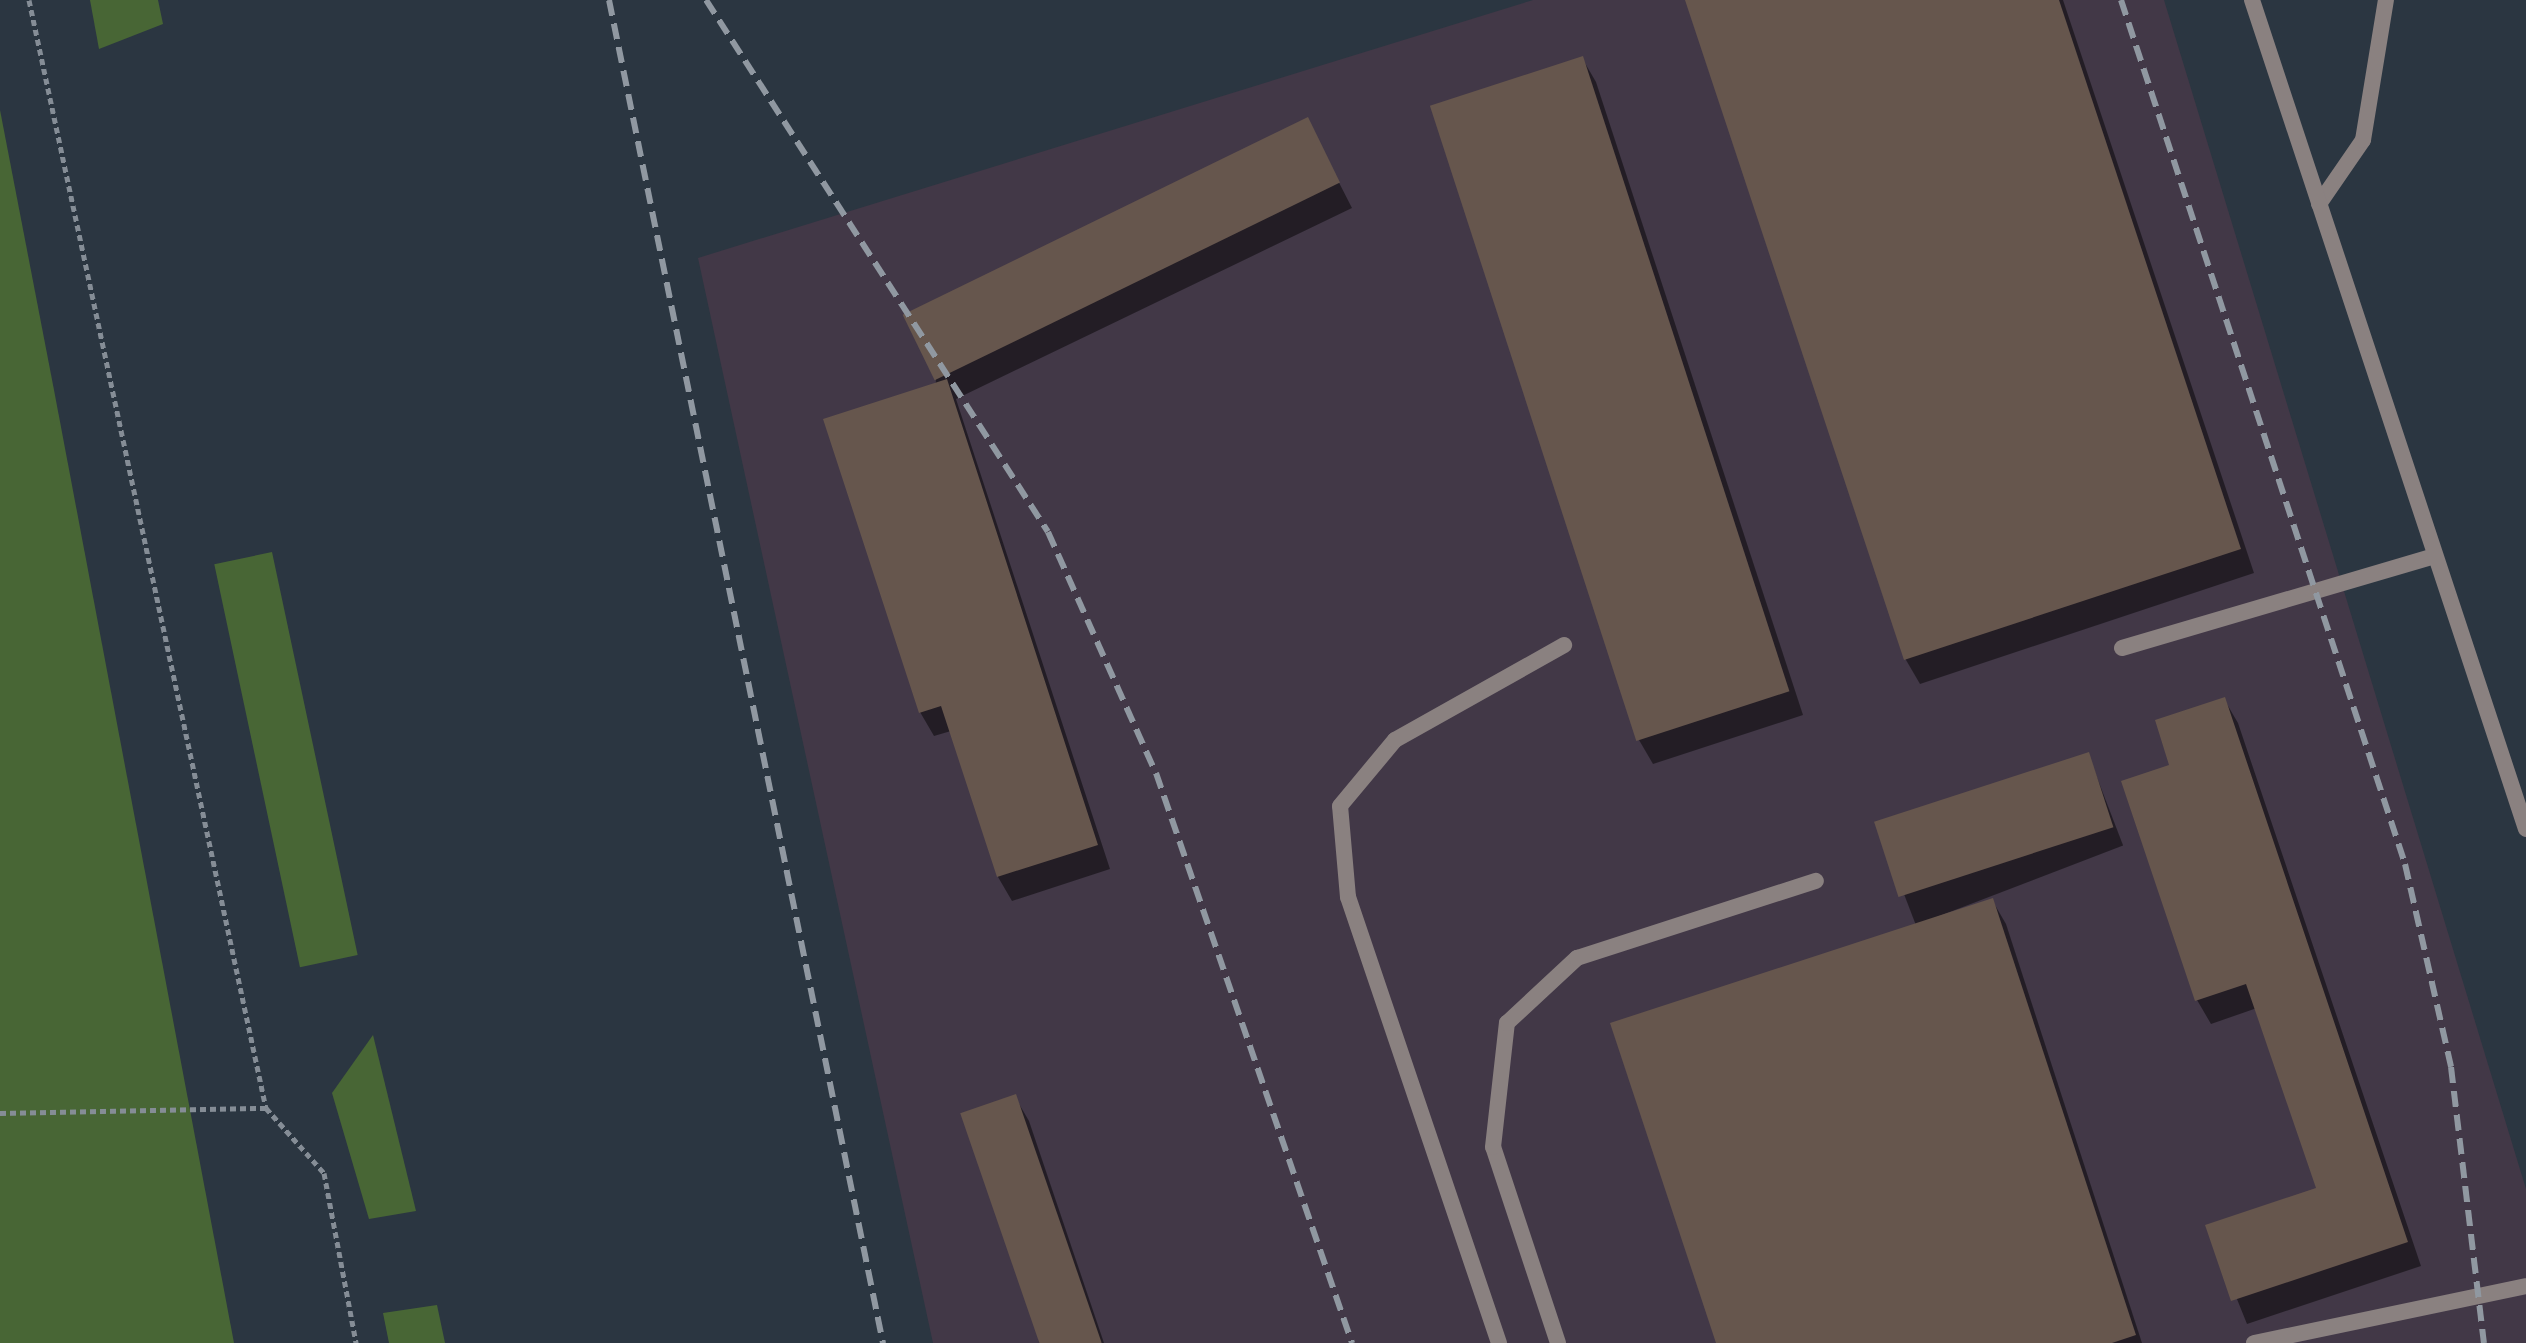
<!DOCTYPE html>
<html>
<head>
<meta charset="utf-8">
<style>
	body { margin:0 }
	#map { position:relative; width:2526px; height:1343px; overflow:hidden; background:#2b3641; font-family:Raleway,sans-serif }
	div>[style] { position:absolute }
	.industrial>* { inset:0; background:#423847 }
	.green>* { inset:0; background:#486635; transform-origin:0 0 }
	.shadow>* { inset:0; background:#0007; transform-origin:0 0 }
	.building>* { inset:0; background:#66564d; transform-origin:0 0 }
	.path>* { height:5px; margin-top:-2.5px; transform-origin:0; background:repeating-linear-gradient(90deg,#858d96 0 6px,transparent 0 10px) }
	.lane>* { height:16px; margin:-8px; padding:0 8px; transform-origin:8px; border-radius:8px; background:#8a8180 }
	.street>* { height:16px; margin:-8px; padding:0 8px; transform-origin:8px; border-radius:8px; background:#8a8180 }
	.rail>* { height:6px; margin-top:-3px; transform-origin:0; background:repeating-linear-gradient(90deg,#9098a1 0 16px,transparent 0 24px) }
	span { translate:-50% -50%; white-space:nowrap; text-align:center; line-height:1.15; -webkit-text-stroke:6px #2b3641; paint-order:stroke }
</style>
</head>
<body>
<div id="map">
	<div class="industrial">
		<i style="clip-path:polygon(1533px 0,2164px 0,2526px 1189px,2526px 1343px,933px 1343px,698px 258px)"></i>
	</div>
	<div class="green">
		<i style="clip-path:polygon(90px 0,158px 0,163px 24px,99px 49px)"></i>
		<i style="clip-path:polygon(0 110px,54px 390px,234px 1343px,0 1343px)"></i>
		<i style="left:272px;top:552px;width:412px;height:59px;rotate:78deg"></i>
		<i style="clip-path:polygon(373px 1035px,416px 1211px,369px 1219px,332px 1093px)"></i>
		<i style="clip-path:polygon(437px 1305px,445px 1343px,389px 1343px,383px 1313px)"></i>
	</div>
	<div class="shadow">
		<i style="clip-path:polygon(1687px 0,2063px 0,2254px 573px,1920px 684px,1906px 660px)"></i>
		<i style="clip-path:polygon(1582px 58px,1596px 82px,1803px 715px,1653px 764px,1639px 740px)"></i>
		<i style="clip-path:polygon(1307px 120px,1352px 208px,956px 399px,1110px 869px,1012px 901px,998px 877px,951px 731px,934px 736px,920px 712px,936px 378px)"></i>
		<i style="clip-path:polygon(2224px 699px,2238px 723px,2421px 1266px,2247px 1324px,2208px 1227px,2318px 1190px,2257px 1008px,2211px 1024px,2197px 1000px,2172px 766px)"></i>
		<i style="left:2088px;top:754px;width:98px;height:222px;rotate:69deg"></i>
		<i style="clip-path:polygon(1992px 900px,2006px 924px,2142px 1343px,1718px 1343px)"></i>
		<i style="clip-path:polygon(1015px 1097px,1029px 1121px,1104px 1343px,1039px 1343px)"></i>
	</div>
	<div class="building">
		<i style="clip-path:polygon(1685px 0,2059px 0,2241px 549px,1904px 660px)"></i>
		<i style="left:1583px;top:56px;width:668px;height:161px;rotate:72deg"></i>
		<i style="left:1308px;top:117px;width:73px;height:451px;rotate:64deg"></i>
		<i style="clip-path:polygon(947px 379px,1098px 845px,997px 877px,941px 706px,919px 713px,823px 419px)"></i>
		<i style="clip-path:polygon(2225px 697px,2408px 1242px,2231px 1301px,2205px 1225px,2316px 1188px,2246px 984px,2195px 1001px,2121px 781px,2169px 765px,2155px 720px)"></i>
		<i style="left:2089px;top:752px;width:79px;height:226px;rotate:72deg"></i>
		<i style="clip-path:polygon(1993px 898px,2136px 1335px,2112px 1343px,1716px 1343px,1610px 1023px)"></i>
		<i style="left:1016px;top:1094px;width:263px;height:59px;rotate:71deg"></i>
	</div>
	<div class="path">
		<i style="left:29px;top:0;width:1133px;rotate:77.93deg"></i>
		<i style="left:266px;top:1108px;width:87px;rotate:48.3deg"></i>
		<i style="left:324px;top:1173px;width:173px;rotate:79.3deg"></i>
		<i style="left:0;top:1113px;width:266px;rotate:-1.1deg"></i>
	</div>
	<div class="lane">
		<i style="left:2319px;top:204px;width:78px;rotate:-55.5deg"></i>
		<i style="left:2363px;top:140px;width:142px;rotate:-80.7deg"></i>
		<i style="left:2122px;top:648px;width:325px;rotate:-16.4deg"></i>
		<i style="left:1499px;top:1343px;width:471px;rotate:-108.7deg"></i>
		<i style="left:1348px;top:897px;width:91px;rotate:-95deg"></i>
		<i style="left:1340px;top:806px;width:86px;rotate:-50.2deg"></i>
		<i style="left:1395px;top:740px;width:194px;rotate:-29.3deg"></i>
		<i style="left:1558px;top:1343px;width:206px;rotate:-108.3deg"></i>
		<i style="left:1493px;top:1147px;width:125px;rotate:-83.6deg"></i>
		<i style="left:1507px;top:1023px;width:96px;rotate:-42.9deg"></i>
		<i style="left:1577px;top:958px;width:251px;rotate:-17.9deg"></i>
		<i style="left:2254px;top:1343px;width:278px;rotate:-11.8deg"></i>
	</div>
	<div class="street">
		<i style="left:2252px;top:0;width:873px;rotate:71.71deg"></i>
	</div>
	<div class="rail">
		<i style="left:609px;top:0;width:1371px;rotate:78.47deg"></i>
		<i style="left:706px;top:0;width:632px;rotate:57.26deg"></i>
		<i style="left:1048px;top:532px;width:264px;rotate:65.9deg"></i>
		<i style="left:1156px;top:773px;width:603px;rotate:71.02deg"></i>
		<i style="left:2121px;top:0;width:909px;rotate:71.8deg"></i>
		<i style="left:2405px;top:864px;width:208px;rotate:77.2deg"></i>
		<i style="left:2451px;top:1067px;width:278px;rotate:83.2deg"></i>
	</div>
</div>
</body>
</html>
